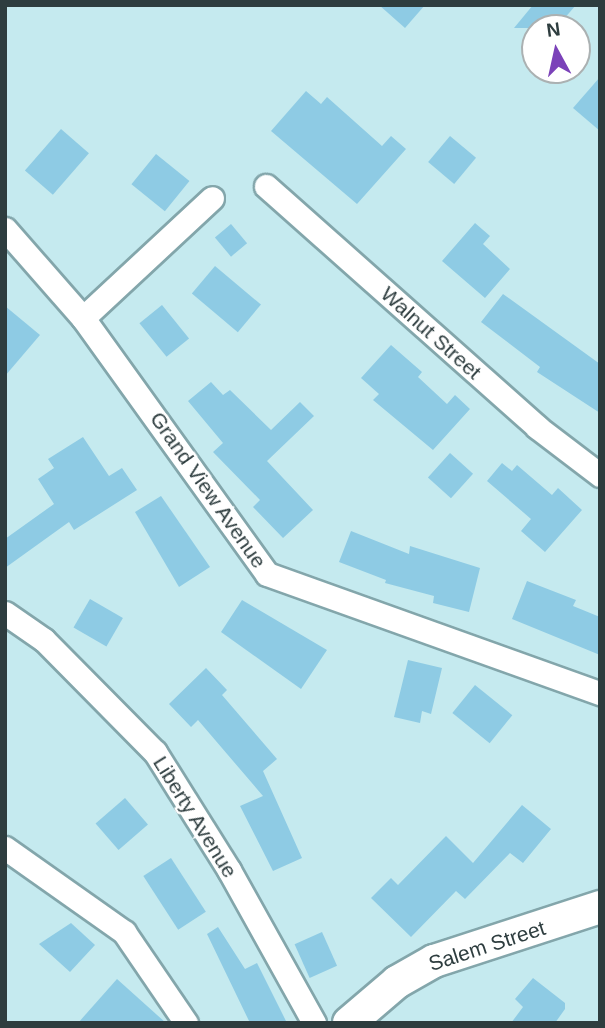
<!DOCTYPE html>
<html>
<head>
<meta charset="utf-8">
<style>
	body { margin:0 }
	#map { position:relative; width:605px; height:1028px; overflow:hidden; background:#c5eaef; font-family:Helvetica,sans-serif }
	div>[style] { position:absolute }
	.building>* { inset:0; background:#8ecbe4; transform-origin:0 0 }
	.roads { filter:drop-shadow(2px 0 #83a6ab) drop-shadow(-2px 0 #83a6ab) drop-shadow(0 2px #83a6ab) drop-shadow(0 -2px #83a6ab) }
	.minor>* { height:23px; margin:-11.5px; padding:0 11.5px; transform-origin:11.5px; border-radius:11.5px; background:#fff }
	.secondary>* { height:32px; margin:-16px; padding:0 16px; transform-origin:16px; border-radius:16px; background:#fff }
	span { translate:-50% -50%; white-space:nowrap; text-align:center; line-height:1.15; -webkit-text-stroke:5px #fff; paint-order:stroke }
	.street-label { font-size:21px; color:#2e3d3f }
	.frame { position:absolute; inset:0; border:7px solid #2e3d3f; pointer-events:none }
	.north { position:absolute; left:521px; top:14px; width:70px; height:70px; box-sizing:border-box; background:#fff; border:2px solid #abb1b2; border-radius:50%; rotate:352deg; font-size:19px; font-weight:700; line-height:28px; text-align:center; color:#2e3d3f }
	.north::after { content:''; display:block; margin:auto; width:24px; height:32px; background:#7b42b9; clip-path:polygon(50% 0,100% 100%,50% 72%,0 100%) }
</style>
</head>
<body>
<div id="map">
	<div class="building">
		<i style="clip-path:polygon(379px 5px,425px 5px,405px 28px)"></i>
		<i style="clip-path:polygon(533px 5px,576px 5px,556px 28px,514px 28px)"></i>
		<i style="clip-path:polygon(600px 77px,600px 131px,573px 108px)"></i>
		<i style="clip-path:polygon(306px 91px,321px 104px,327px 97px,382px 146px,391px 136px,406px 149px,357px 204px,271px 131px)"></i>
		<i style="left:61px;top:129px;width:37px;height:55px;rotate:41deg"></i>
		<i style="left:450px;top:136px;width:34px;height:34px;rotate:40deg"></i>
		<i style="left:156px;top:154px;width:43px;height:39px;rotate:39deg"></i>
		<i style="clip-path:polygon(475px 223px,490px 236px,483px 244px,510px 269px,485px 298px,442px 261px)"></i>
		<i style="left:231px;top:224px;width:25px;height:21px;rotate:50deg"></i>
		<i style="left:215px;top:266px;width:60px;height:36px;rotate:40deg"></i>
		<i style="clip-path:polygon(503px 294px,600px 364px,600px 413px,537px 372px,540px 367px,481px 322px)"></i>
		<i style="left:162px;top:305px;width:43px;height:29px;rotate:51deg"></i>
		<i style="clip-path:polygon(5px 306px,40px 335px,5px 376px)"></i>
		<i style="clip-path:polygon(391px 345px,422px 372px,418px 377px,447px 404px,455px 395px,470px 409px,433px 450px,373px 400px,379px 394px,361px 378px)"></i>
		<i style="clip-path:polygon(211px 382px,223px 395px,230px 390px,271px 430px,300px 402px,314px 416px,267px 461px,313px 510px,283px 538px,253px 507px,260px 500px,213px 452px,223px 443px,188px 401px)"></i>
		<i style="clip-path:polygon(83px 437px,109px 476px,122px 468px,137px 490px,74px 530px,69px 522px,5px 568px,5px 539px,54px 504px,38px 479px,54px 468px,48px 459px)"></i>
		<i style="left:450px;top:453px;width:31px;height:33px;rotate:42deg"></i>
		<i style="clip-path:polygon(502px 463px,512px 471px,517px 465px,552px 495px,558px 488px,582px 510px,545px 552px,521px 531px,531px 519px,487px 481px)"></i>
		<i style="clip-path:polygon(161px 496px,210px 567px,179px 587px,135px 512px)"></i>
		<i style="clip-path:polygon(351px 531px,409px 554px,410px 546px,480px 568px,469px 612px,433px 603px,434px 596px,385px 583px,386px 580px,339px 562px)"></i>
		<i style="clip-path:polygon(527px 581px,576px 600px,573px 606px,600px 617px,600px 655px,512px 619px)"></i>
		<i style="left:90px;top:599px;width:38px;height:33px;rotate:30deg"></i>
		<i style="clip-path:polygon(242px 600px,327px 650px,301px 689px,221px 632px)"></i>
		<i style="clip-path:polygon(408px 660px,442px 668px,431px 714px,422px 711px,420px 723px,394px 717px)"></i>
		<i style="clip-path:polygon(206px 668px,227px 690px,222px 695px,277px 759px,263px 771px,302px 858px,273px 871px,240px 806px,263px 796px,198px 720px,191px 727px,169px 704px)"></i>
		<i style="left:475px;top:685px;width:48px;height:36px;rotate:39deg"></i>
		<i style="left:125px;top:798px;width:35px;height:39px;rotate:49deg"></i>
		<i style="clip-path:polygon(522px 805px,551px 829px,523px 863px,510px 853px,465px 899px,456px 891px,411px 937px,371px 898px,391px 878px,398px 885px,446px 836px,473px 863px)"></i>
		<i style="left:171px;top:858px;width:64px;height:33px;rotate:57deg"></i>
		<i style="clip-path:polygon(71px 923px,95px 945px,70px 972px,39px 944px)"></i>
		<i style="clip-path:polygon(218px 927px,245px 969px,257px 963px,287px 1023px,250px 1023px,207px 934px)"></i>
		<i style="left:322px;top:932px;width:37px;height:30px;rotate:66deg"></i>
		<i style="clip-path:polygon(533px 978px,565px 1003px,565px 1009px,555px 1023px,511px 1023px,523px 1007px,515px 999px)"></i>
		<i style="clip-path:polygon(117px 979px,166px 1023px,78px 1023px)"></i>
	</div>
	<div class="roads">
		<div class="minor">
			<i style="left:266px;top:186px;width:363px;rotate:41.6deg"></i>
			<i style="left:537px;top:427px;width:79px;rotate:37.3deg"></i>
			<i style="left:5px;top:229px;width:118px;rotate:48.8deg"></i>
			<i style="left:83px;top:318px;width:315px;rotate:54.3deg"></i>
			<i style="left:267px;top:574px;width:354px;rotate:19.7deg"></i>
			<i style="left:83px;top:318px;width:176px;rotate:-42.9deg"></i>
			<i style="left:5px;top:613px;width:47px;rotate:34.7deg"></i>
			<i style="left:44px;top:640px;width:158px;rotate:45.3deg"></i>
			<i style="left:155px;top:752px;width:139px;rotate:57.9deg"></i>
			<i style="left:229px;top:870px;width:175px;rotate:60.9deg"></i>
			<i style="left:5px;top:848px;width:146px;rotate:35.2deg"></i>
			<i style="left:124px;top:932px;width:110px;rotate:55.7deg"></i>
		</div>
		<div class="secondary">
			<i style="left:349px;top:1023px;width:63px;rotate:-40.5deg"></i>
			<i style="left:397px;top:982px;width:43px;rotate:-29.6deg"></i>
			<i style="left:434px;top:961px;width:175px;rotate:-18deg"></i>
		</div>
	</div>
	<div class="street-label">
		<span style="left:431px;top:333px;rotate:42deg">Walnut Street</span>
		<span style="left:208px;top:490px;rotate:55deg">Grand View Avenue</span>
		<span style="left:195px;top:817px;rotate:58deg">Liberty Avenue</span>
		<span style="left:487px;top:946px;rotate:-18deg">Salem Street</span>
	</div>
	<div class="frame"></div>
	<div class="north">N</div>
</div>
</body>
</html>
